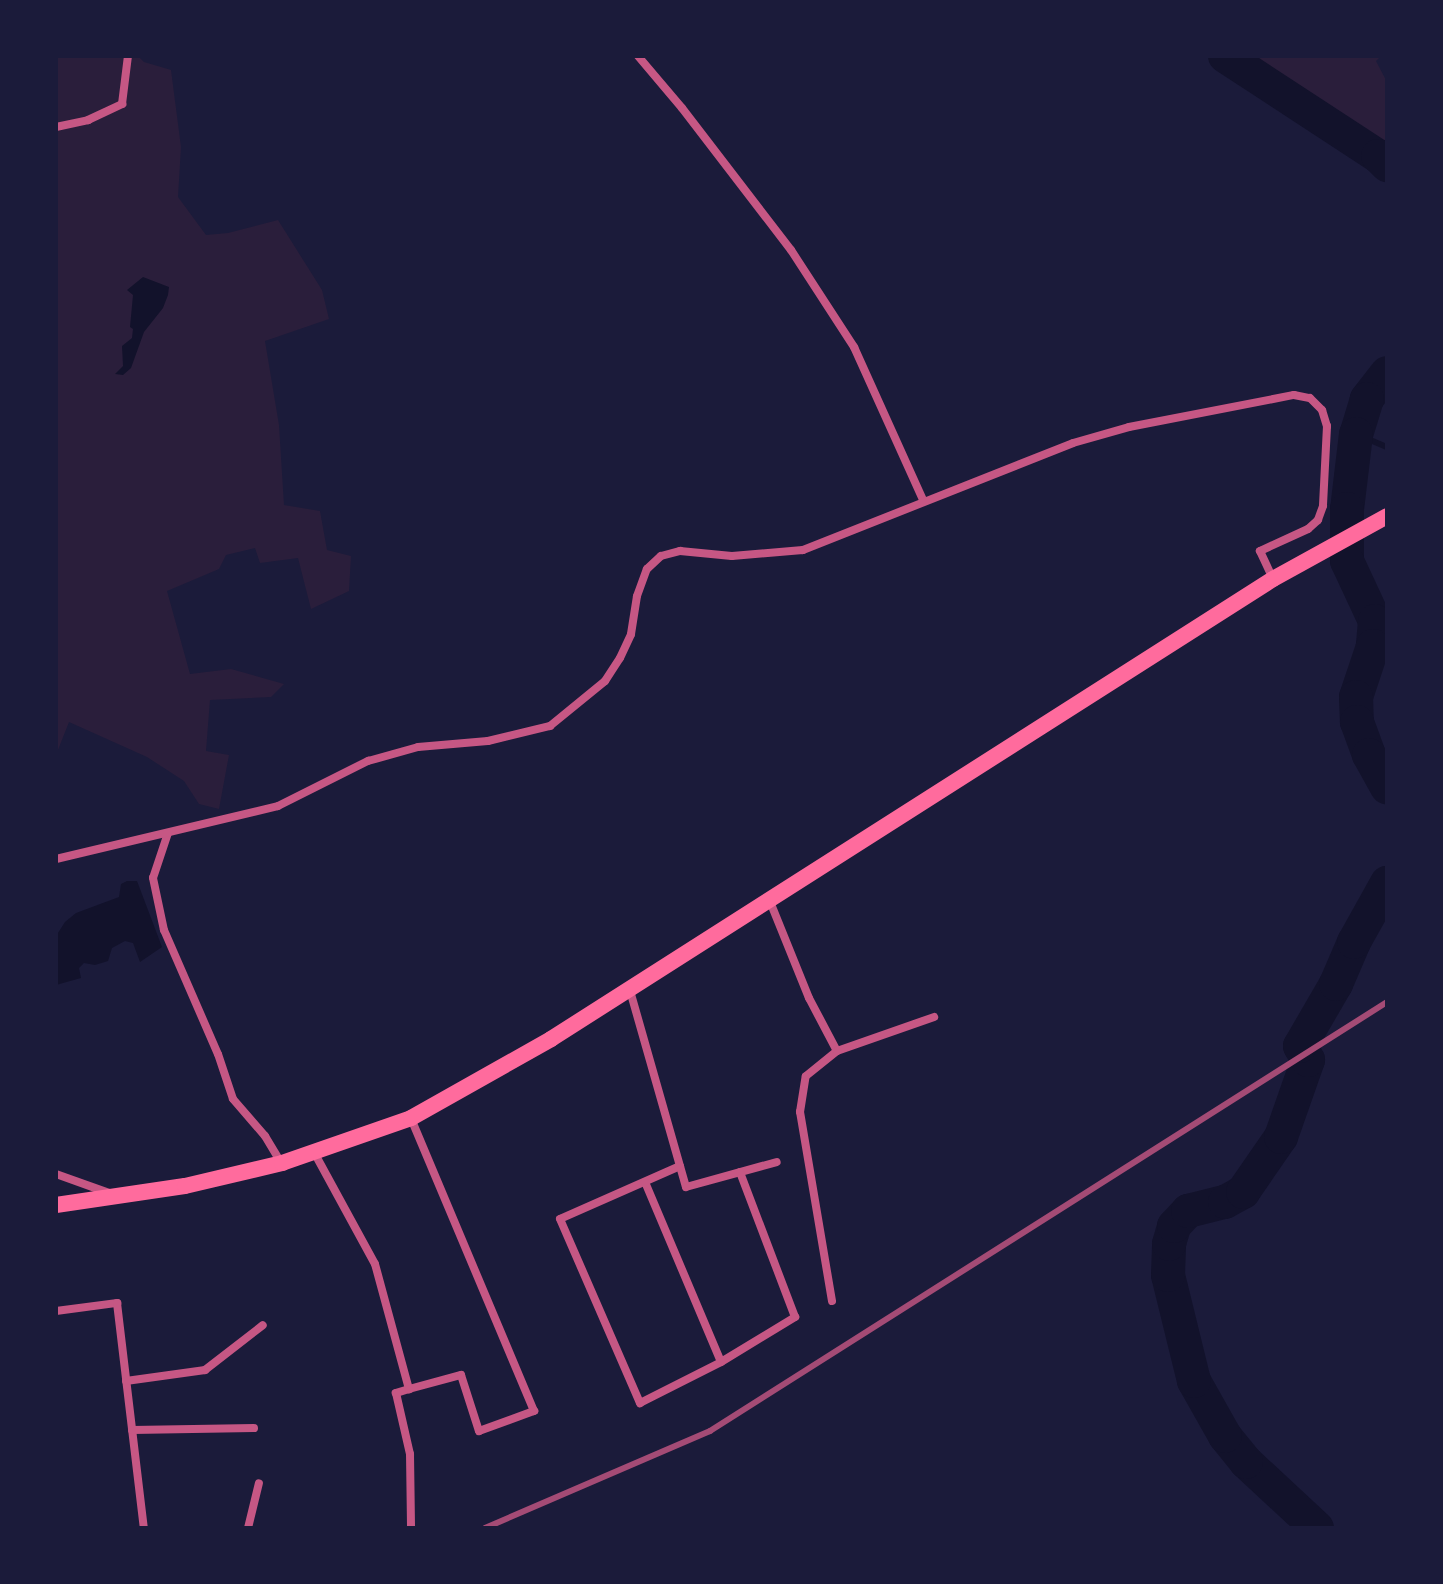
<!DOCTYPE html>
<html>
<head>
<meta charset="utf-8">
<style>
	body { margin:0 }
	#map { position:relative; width:1443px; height:1584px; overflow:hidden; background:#1b1b3a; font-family:"PT Sans",sans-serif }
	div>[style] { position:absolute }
	.green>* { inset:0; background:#2a1e3b }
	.water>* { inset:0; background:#12122b }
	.stream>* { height:6px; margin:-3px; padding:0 3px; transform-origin:3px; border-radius:3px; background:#12122b }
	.river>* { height:34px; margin:-17px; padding:0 17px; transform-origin:17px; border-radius:17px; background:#12122b }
	.minor>* { height:8px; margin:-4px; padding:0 4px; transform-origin:4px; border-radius:4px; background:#c65784 }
	.secondary>* { height:16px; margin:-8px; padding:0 8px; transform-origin:8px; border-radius:8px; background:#ff6b9d }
	.rail>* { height:6px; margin:-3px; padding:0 3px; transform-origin:3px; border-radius:3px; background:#a44b75 }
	span { translate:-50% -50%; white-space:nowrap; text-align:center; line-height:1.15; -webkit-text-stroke:8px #1b1b3a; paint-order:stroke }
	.frame { position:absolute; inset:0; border:58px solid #1b1b3a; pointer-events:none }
</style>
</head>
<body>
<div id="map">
	<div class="green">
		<i style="clip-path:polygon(56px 56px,138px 56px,144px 62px,171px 70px,181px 147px,178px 197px,206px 235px,228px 233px,278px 220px,322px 290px,329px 319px,265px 341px,279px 425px,284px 505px,320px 511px,327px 550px,351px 556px,349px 591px,311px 609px,298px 558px,260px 563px,255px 548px,226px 555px,219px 569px,167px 591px,190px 674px,231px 669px,284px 684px,271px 697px,210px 700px,206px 751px,229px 755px,219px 809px,199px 804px,184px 781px,147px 757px,69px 722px,56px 755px)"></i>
		<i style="clip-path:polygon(1257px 56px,1381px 56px,1376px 61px,1387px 82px,1387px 145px,1274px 76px)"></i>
	</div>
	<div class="water">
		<i style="clip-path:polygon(143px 277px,169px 287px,168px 295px,163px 308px,144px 332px,131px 368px,123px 375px,115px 374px,123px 366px,122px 346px,132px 338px,133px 329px,130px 327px,133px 295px,127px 290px)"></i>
		<i style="clip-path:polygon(127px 881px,137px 881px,162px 947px,140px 962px,133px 943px,125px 941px,112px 948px,108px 961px,95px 965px,84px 963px,79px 968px,81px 978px,56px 985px,56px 936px,65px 922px,76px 913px,119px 897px,121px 884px)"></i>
	</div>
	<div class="stream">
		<i style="left:1356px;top:434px;width:34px;rotate:23deg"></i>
	</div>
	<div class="river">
		<i style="left:1225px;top:56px;width:183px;rotate:33.2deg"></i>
		<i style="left:1378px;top:156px;width:13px;rotate:45deg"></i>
		<i style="left:1387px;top:373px;width:33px;rotate:128deg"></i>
		<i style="left:1367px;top:399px;width:37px;rotate:107deg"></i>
		<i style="left:1356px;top:434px;width:76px;rotate:96.8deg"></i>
		<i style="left:1347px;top:509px;width:52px;rotate:90deg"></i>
		<i style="left:1347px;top:561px;width:66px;rotate:65deg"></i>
		<i style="left:1375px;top:621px;width:25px;rotate:95deg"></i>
		<i style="left:1373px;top:646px;width:54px;rotate:108.4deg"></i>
		<i style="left:1356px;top:697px;width:25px;rotate:88deg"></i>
		<i style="left:1357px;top:722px;width:35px;rotate:70deg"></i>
		<i style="left:1369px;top:755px;width:37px;rotate:61deg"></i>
		<i style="left:1317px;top:1528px;width:97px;rotate:-137.1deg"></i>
		<i style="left:1246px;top:1462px;width:33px;rotate:-129deg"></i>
		<i style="left:1225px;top:1436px;width:63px;rotate:-119.4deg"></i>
		<i style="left:1194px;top:1381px;width:109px;rotate:-103.8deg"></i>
		<i style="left:1168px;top:1275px;width:31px;rotate:-88deg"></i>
		<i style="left:1169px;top:1244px;width:19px;rotate:-74deg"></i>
		<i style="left:1174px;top:1226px;width:21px;rotate:-47deg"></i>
		<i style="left:1188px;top:1211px;width:38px;rotate:-14deg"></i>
		<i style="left:1225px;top:1202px;width:21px;rotate:-29deg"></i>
		<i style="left:1243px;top:1192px;width:67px;rotate:-55.4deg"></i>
		<i style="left:1281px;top:1137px;width:82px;rotate:-70.7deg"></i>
		<i style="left:1308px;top:1060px;width:16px;rotate:-120deg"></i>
		<i style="left:1300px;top:1046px;width:72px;rotate:-59.9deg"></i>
		<i style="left:1336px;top:984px;width:46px;rotate:-66.8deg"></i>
		<i style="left:1354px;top:942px;width:68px;rotate:-60.8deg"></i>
	</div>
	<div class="minor">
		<i style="left:638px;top:56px;width:68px;rotate:49.8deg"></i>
		<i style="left:682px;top:108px;width:179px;rotate:52.5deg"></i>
		<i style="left:791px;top:250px;width:116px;rotate:57deg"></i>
		<i style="left:854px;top:347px;width:168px;rotate:65.7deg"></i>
		<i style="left:56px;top:127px;width:33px;rotate:-12deg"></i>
		<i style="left:88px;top:120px;width:38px;rotate:-25deg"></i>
		<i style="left:122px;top:104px;width:48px;rotate:-82.9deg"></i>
		<i style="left:168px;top:833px;width:47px;rotate:108.4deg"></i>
		<i style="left:153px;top:878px;width:53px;rotate:78.1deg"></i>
		<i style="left:164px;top:930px;width:135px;rotate:66.5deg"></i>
		<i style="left:218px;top:1054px;width:47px;rotate:71.6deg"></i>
		<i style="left:233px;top:1099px;width:49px;rotate:49.1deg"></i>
		<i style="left:265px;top:1136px;width:31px;rotate:59deg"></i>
		<i style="left:56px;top:859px;width:228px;rotate:-13.4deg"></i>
		<i style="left:278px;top:806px;width:101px;rotate:-26.6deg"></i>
		<i style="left:368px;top:761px;width:52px;rotate:-15.6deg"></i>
		<i style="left:418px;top:747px;width:70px;rotate:-4.9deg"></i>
		<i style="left:488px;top:741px;width:64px;rotate:-13.6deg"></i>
		<i style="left:550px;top:726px;width:71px;rotate:-39.3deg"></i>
		<i style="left:605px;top:681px;width:27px;rotate:-57deg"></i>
		<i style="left:620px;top:658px;width:26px;rotate:-65deg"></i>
		<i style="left:631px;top:634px;width:38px;rotate:-81deg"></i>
		<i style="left:637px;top:596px;width:29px;rotate:-70deg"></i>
		<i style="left:647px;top:569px;width:19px;rotate:-43deg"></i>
		<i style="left:661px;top:556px;width:20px;rotate:-15deg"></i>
		<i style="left:680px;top:551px;width:52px;rotate:5.5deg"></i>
		<i style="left:732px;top:556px;width:71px;rotate:-4.8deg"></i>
		<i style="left:803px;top:550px;width:290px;rotate:-21.6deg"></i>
		<i style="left:1073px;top:443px;width:58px;rotate:-15.9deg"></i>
		<i style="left:1129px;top:427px;width:168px;rotate:-11deg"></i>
		<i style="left:1294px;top:395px;width:16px;rotate:11deg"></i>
		<i style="left:1310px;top:398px;width:17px;rotate:45deg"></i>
		<i style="left:1322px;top:410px;width:17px;rotate:73deg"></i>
		<i style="left:1327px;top:426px;width:80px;rotate:92.9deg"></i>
		<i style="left:1323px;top:506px;width:15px;rotate:110deg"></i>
		<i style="left:1318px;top:520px;width:13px;rotate:138deg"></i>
		<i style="left:1308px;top:529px;width:53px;rotate:155.4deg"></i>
		<i style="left:1260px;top:551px;width:31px;rotate:65deg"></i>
		<i style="left:769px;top:899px;width:107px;rotate:68deg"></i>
		<i style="left:809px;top:998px;width:60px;rotate:62.2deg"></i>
		<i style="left:629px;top:987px;width:208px;rotate:74.1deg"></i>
		<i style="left:686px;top:1187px;width:94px;rotate:-15.4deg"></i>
		<i style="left:315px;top:1154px;width:125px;rotate:61.4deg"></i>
		<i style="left:375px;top:1264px;width:130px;rotate:74.8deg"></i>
		<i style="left:409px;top:1389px;width:14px;rotate:163deg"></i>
		<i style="left:396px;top:1393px;width:63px;rotate:77.1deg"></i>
		<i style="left:410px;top:1454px;width:72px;rotate:89.2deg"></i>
		<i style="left:680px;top:1166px;width:131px;rotate:156.2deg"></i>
		<i style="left:560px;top:1219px;width:201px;rotate:66.5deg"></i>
		<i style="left:640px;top:1403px;width:91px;rotate:-26.8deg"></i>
		<i style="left:721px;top:1362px;width:87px;rotate:-31.3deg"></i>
		<i style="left:795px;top:1317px;width:155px;rotate:-110.8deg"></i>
		<i style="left:56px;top:1174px;width:59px;rotate:19.7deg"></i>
		<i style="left:645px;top:1182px;width:195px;rotate:67.1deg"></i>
		<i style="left:832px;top:1301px;width:192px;rotate:-99.6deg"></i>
		<i style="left:800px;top:1112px;width:36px;rotate:-81deg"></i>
		<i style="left:806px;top:1076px;width:40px;rotate:-39deg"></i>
		<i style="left:837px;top:1051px;width:103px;rotate:-19.3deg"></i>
		<i style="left:56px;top:1311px;width:62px;rotate:-7.5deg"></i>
		<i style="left:117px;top:1303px;width:227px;rotate:83.2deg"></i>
		<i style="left:126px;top:1381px;width:80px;rotate:-7.9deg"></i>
		<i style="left:205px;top:1370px;width:73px;rotate:-37.8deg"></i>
		<i style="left:409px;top:1389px;width:54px;rotate:-15.1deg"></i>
		<i style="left:461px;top:1375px;width:59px;rotate:72.2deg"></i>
		<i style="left:479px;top:1431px;width:59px;rotate:-20deg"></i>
		<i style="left:534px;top:1411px;width:318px;rotate:-112.8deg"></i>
		<i style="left:132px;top:1430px;width:122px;rotate:-0.9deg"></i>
		<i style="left:248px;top:1528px;width:46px;rotate:-76.3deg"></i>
	</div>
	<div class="secondary">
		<i style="left:56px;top:1205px;width:130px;rotate:-8.4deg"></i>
		<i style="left:185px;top:1186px;width:100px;rotate:-13.3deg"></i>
		<i style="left:282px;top:1163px;width:137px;rotate:-19.2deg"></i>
		<i style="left:411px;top:1118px;width:161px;rotate:-29.4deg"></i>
		<i style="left:551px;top:1039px;width:856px;rotate:-32.5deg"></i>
		<i style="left:1273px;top:579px;width:130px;rotate:-28.9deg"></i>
	</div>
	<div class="rail">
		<i style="left:485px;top:1528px;width:245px;rotate:-23.3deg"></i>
		<i style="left:710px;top:1431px;width:801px;rotate:-32.36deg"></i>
	</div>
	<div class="frame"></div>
</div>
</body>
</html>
